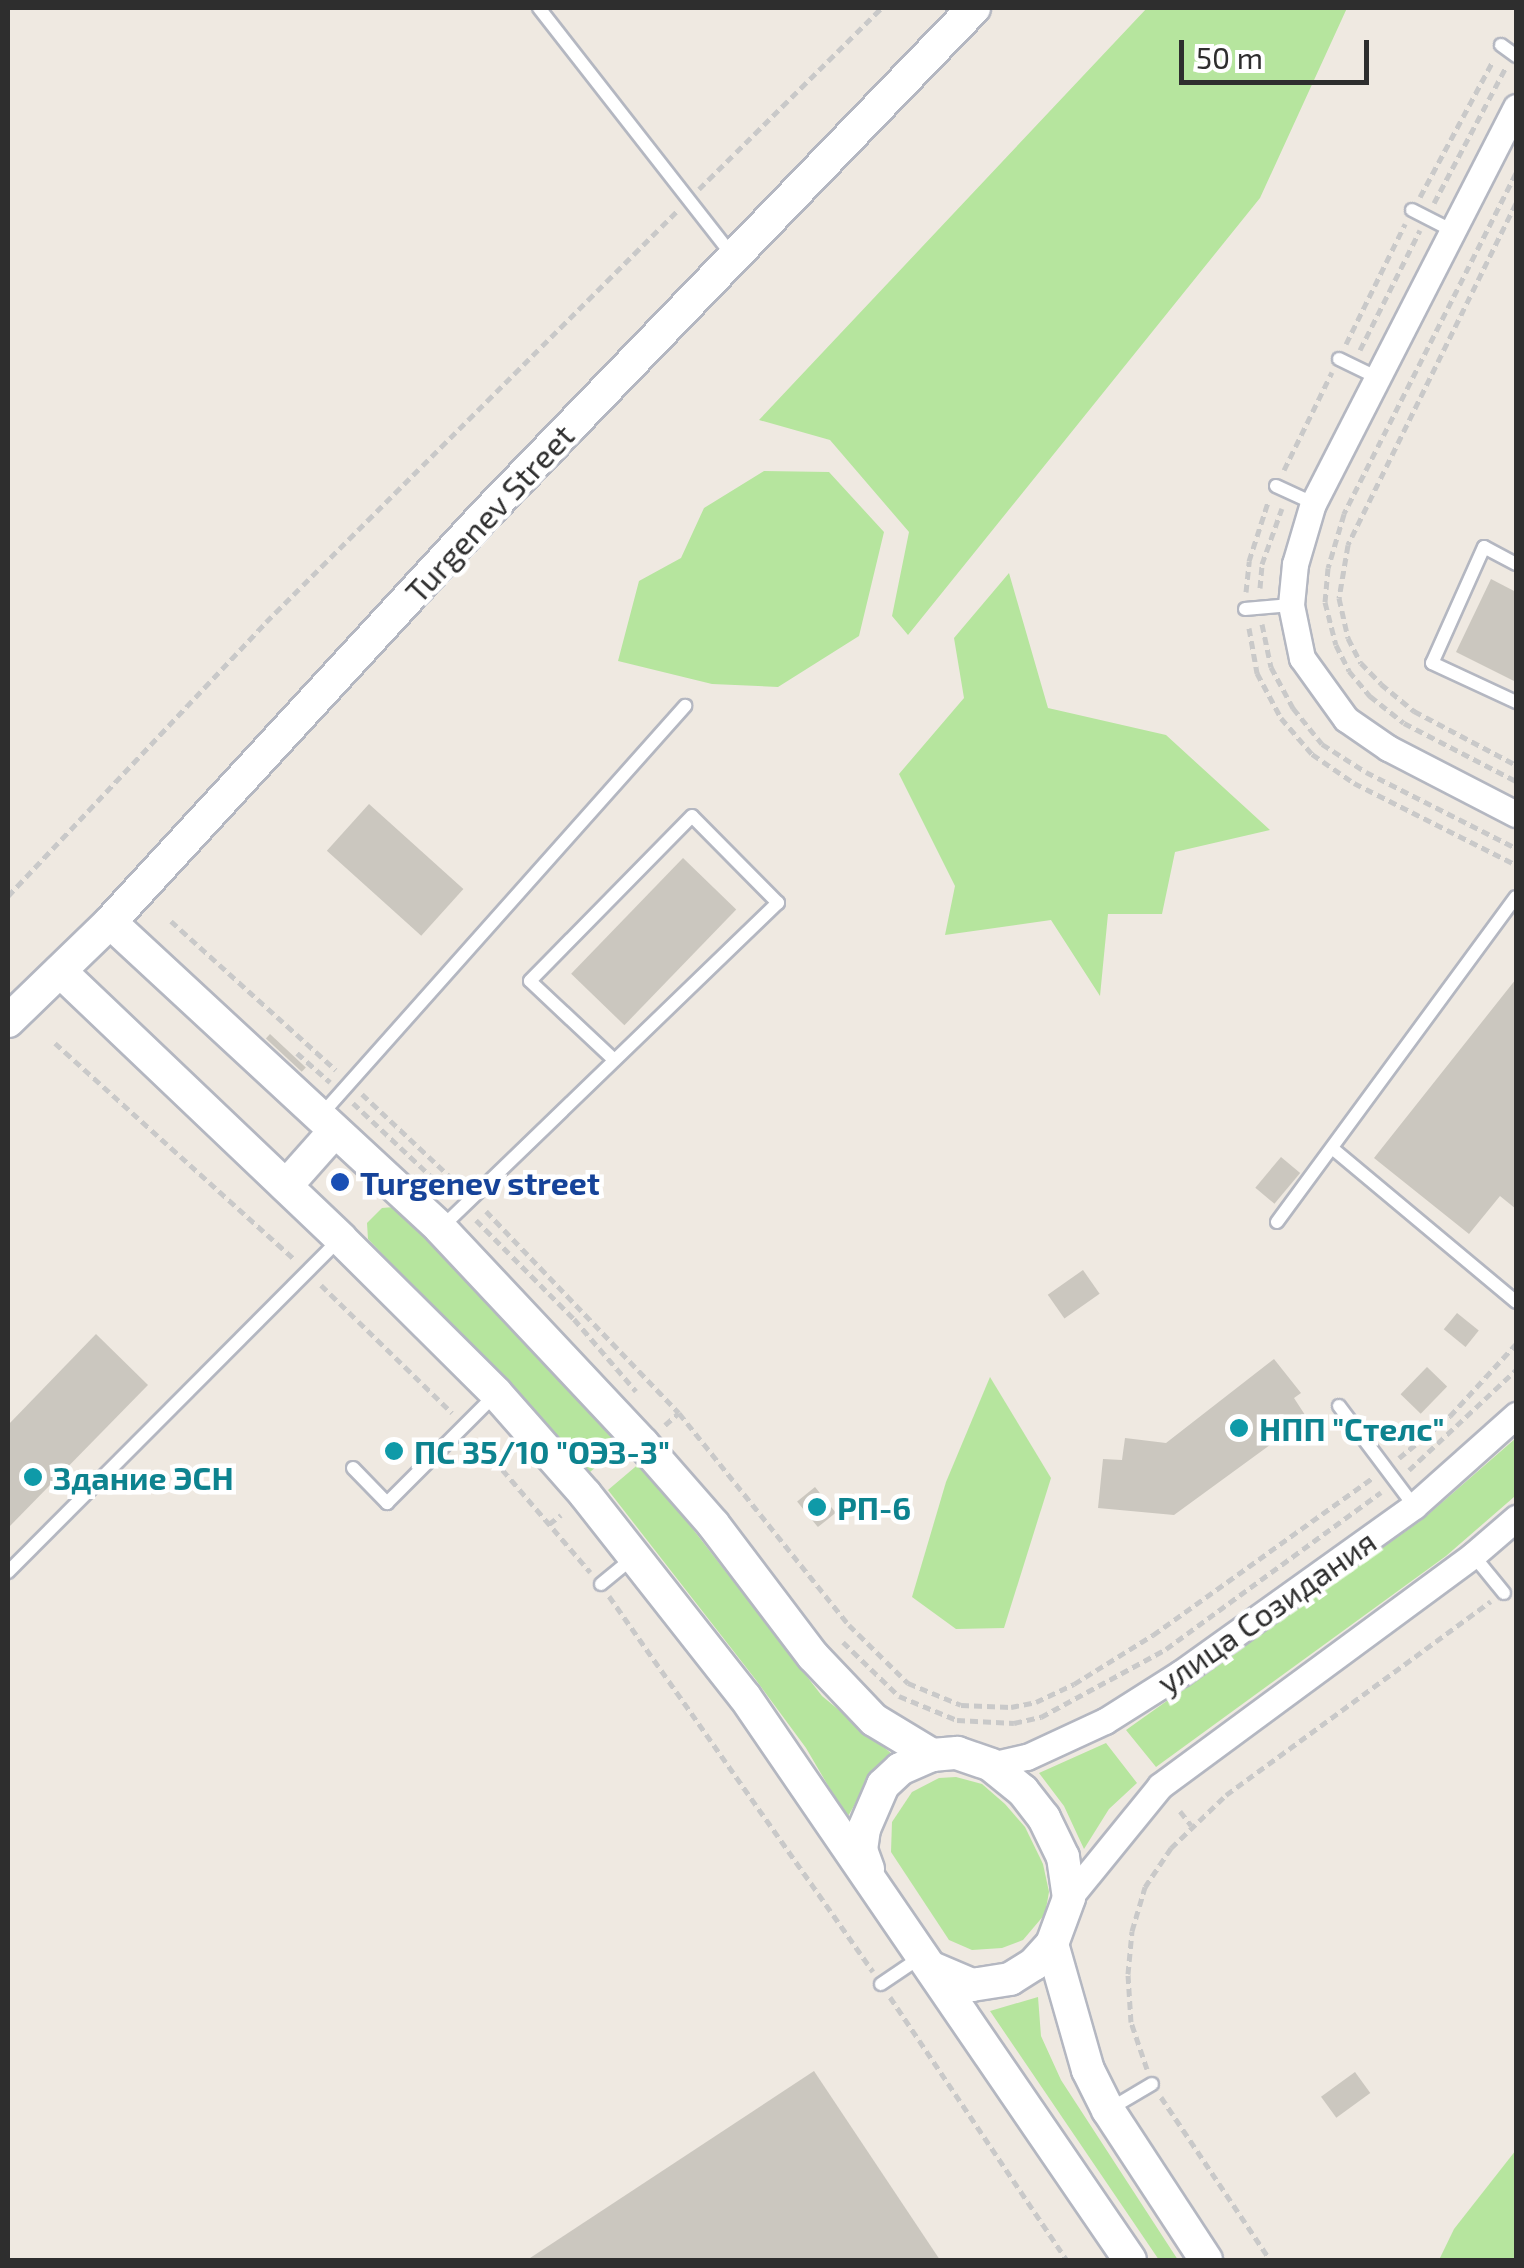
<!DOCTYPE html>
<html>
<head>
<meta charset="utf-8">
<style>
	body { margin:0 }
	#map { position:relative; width:1524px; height:2268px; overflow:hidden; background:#efe9e1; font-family:"Exo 2",sans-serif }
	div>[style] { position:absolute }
	.green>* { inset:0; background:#b6e59e }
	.building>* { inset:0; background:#cbc7bf; transform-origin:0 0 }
	.path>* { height:5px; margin-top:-2.5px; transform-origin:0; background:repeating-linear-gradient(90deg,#c9c9c9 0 8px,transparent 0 13px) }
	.roads { filter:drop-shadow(2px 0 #b4b7c1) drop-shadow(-2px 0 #b4b7c1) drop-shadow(0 2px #b4b7c1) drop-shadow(0 -2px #b4b7c1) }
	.service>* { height:12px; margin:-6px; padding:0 6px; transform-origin:6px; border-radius:6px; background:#fff }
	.minor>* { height:25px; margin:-12.5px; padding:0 12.5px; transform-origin:12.5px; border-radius:12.5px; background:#fff }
	.tertiary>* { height:32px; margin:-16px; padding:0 16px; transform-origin:16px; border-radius:16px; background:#fff }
	.dots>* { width:28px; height:28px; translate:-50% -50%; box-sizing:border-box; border:5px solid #fff; border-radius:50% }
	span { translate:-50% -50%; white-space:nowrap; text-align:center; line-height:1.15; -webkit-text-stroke:9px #fff; paint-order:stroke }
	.street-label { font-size:32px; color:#2e2e2e }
	.transit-label { font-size:32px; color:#164399; font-weight:700 }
	.left { translate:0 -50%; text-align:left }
	.culture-label { font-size:32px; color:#0d838f; font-weight:700 }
	.frame { position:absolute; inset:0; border:10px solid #2e2e2e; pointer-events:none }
	.scale { position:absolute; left:1179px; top:40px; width:190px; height:45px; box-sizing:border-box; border:5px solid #2e2e2e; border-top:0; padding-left:12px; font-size:30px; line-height:35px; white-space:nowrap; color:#2e2e2e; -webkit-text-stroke:8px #fff; paint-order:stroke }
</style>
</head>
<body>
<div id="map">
	<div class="green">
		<i style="clip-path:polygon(1147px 8px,1347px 8px,1260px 198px,908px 635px,892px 616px,909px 532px,830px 440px,759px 420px)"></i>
		<i style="clip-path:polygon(764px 471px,829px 472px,884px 532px,859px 636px,778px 687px,712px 684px,618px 661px,639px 581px,681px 558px,704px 508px)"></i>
		<i style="clip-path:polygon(1009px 573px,1048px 708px,1166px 735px,1270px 830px,1175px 852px,1162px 914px,1108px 914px,1100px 996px,1051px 920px,945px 935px,955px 886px,899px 774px,964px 698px,954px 638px)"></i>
		<i style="clip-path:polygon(394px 1207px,540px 1352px,623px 1444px,590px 1472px,368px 1239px,367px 1223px,382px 1208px)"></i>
		<i style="clip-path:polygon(990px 1377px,1051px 1478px,1004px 1628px,956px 1629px,912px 1597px,946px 1482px)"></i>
		<i style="clip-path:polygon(1516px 1438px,1514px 1497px,1446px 1556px,1156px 1767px,1126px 1730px,1423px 1519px)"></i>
		<i style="clip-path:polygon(641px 1462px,822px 1696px,892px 1754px,871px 1776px,847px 1818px,806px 1748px,756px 1680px,608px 1490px)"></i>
		<i style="clip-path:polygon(1106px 1743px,1137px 1783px,1109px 1809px,1084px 1849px,1064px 1806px,1039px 1773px)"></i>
		<i style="clip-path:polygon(956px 1777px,982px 1784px,1005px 1804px,1025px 1827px,1043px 1864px,1049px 1892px,1045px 1914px,1023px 1940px,1002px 1948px,972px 1950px,949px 1940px,891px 1852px,892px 1822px,912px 1792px,939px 1778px)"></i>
		<i style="clip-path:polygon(1038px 1997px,1041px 2036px,1061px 2080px,1178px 2260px,1159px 2260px,990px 2011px)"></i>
		<i style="clip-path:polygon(1516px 2150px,1516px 2260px,1439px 2260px,1454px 2229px)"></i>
	</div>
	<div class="building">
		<i style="clip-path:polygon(1491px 579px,1516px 592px,1516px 682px,1456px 652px)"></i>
		<i style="left:369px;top:804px;width:127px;height:63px;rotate:42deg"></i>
		<i style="left:683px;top:858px;width:74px;height:161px;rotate:44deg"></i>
		<i style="clip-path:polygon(1516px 979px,1516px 1209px,1500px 1196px,1469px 1234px,1374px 1158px)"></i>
		<i style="left:270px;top:1034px;width:49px;height:6px;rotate:43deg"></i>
		<i style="left:1281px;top:1157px;width:25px;height:40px;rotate:40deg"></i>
		<i style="left:1083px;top:1270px;width:29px;height:43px;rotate:55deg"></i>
		<i style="left:1457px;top:1313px;width:28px;height:21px;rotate:39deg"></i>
		<i style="clip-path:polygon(96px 1334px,148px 1385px,8px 1528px,8px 1425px)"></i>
		<i style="clip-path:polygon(1274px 1359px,1301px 1393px,1294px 1398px,1307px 1418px,1174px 1515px,1098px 1508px,1103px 1459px,1122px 1460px,1125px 1438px,1166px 1443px)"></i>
		<i style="left:1427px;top:1367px;width:28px;height:38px;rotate:44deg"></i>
		<i style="left:815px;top:1487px;width:33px;height:23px;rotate:51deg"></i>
		<i style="clip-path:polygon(814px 2071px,940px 2260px,527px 2260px)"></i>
		<i style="left:1355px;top:2072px;width:26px;height:42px;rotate:54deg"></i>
	</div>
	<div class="path">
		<i style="left:1516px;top:173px;width:382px;rotate:116.8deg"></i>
		<i style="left:1344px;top:514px;width:56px;rotate:106.5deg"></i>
		<i style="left:1328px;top:568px;width:34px;rotate:95deg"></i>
		<i style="left:1325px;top:602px;width:44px;rotate:75.7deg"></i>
		<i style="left:1336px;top:645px;width:29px;rotate:63deg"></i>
		<i style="left:1349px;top:671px;width:33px;rotate:50deg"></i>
		<i style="left:1370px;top:696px;width:43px;rotate:38.5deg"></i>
		<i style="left:1404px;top:723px;width:126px;rotate:27.4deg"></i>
		<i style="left:699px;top:189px;width:257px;rotate:-44.8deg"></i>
		<i style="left:1420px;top:197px;width:154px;rotate:-61.8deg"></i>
		<i style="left:1434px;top:203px;width:154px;rotate:-62.1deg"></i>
		<i style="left:1516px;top:203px;width:381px;rotate:116.2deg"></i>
		<i style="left:1348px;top:545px;width:54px;rotate:99.6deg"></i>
		<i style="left:1339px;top:598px;width:41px;rotate:77.3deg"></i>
		<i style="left:1348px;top:638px;width:28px;rotate:63deg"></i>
		<i style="left:1361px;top:663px;width:29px;rotate:46deg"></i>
		<i style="left:1381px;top:684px;width:43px;rotate:39.3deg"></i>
		<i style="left:1414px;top:711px;width:115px;rotate:27.9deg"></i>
		<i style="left:1346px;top:344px;width:134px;rotate:-63.8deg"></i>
		<i style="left:1360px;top:350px;width:134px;rotate:-63.4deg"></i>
		<i style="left:1284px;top:470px;width:109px;rotate:-63.9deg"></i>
		<i style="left:1260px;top:588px;width:24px;rotate:-85deg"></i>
		<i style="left:1262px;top:564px;width:59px;rotate:-70.3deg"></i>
		<i style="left:1246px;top:592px;width:31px;rotate:-84deg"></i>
		<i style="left:1249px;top:561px;width:62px;rotate:-72.1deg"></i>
		<i style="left:1262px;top:624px;width:44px;rotate:78.2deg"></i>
		<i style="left:1271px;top:667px;width:47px;rotate:61.8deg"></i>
		<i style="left:1293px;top:708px;width:46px;rotate:51.1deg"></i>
		<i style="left:1322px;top:744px;width:52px;rotate:32.5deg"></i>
		<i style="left:1366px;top:772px;width:168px;rotate:26.9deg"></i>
		<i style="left:1249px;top:628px;width:46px;rotate:79.9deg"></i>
		<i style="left:1257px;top:673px;width:51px;rotate:61.9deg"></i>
		<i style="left:1281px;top:718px;width:48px;rotate:49.3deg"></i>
		<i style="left:1312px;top:754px;width:51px;rotate:34.6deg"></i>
		<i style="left:1354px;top:783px;width:182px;rotate:26.8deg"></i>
		<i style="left:8px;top:896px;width:376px;rotate:-46.7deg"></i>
		<i style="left:266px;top:622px;width:581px;rotate:-45deg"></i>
		<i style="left:171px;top:921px;width:222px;rotate:42.1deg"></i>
		<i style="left:55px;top:1043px;width:324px;rotate:42.1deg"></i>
		<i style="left:297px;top:1053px;width:44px;rotate:41.3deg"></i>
		<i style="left:362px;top:1094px;width:134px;rotate:43.2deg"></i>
		<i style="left:353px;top:1103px;width:134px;rotate:43.2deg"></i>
		<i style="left:486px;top:1211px;width:279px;rotate:46.3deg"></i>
		<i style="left:679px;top:1413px;width:272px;rotate:51.3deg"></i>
		<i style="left:849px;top:1625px;width:83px;rotate:44.5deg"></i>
		<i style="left:908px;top:1683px;width:57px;rotate:22.5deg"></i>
		<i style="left:961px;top:1705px;width:50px;rotate:2.3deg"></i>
		<i style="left:1011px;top:1707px;width:25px;rotate:-11deg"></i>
		<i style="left:1036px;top:1702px;width:42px;rotate:-25.3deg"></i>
		<i style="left:1074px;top:1684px;width:93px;rotate:-31.8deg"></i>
		<i style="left:1153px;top:1635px;width:272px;rotate:-35.6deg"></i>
		<i style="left:476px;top:1220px;width:139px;rotate:45.3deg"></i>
		<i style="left:574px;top:1319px;width:95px;rotate:49.3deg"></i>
		<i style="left:321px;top:1285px;width:183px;rotate:44.3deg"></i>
		<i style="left:665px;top:1425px;width:18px;rotate:-41deg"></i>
		<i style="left:477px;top:1440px;width:174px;rotate:49.4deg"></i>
		<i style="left:1399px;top:1458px;width:66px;rotate:-39.5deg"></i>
		<i style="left:1450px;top:1416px;width:98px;rotate:-47.5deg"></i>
		<i style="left:1409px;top:1470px;width:146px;rotate:-43.1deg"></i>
		<i style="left:549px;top:1524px;width:15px;rotate:-37deg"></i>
		<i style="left:609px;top:1596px;width:459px;rotate:54.9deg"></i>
		<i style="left:843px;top:1642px;width:78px;rotate:44deg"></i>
		<i style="left:899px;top:1696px;width:63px;rotate:22.5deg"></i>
		<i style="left:957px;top:1720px;width:57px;rotate:3deg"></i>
		<i style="left:1014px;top:1723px;width:28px;rotate:-13deg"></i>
		<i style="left:1041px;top:1717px;width:142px;rotate:-28.5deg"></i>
		<i style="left:1166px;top:1649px;width:266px;rotate:-36.1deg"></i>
		<i style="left:1180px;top:1811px;width:18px;rotate:52deg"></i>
		<i style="left:890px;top:1997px;width:317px;rotate:56.1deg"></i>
		<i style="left:1147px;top:2069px;width:50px;rotate:-108.8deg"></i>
		<i style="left:1131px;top:2022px;width:48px;rotate:-93.6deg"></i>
		<i style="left:1128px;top:1974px;width:43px;rotate:-84.7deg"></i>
		<i style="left:1132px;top:1931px;width:46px;rotate:-73.5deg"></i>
		<i style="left:1145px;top:1887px;width:47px;rotate:-56.3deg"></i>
		<i style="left:1171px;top:1848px;width:76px;rotate:-43.9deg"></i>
		<i style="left:1226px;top:1795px;width:328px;rotate:-36.2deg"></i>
		<i style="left:1161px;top:2097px;width:196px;rotate:56.2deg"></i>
	</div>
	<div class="roads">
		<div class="service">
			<i style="left:539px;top:8px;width:313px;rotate:52deg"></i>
			<i style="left:1501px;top:45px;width:19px;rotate:36deg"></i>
			<i style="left:1412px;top:210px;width:46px;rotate:27.1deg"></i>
			<i style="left:1339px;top:359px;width:43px;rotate:26deg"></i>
			<i style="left:1276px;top:486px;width:41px;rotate:24.7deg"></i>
			<i style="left:1516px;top:564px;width:36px;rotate:-152deg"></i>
			<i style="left:1484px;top:547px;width:127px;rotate:114.1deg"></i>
			<i style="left:1432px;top:663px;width:93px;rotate:24.9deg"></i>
			<i style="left:1245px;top:609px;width:46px;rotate:-5deg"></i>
			<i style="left:321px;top:1115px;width:548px;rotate:-48.33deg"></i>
			<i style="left:1332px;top:1148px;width:240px;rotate:39.9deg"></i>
			<i style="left:1277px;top:1222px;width:403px;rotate:-53.7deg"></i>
			<i style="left:442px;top:1227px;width:467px;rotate:-44deg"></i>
			<i style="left:778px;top:903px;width:122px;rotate:-134.7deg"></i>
			<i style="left:692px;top:816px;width:231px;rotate:134.5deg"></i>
			<i style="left:530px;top:981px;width:115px;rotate:43.2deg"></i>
			<i style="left:1339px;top:1406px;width:125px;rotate:53.1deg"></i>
			<i style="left:353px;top:1468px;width:49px;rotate:45.8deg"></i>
			<i style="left:387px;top:1503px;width:154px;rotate:-45deg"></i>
			<i style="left:1473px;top:1555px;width:49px;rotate:50.8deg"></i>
			<i style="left:8px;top:1572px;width:469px;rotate:-45.1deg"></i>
			<i style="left:601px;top:1584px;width:43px;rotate:-39.3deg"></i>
			<i style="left:881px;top:1984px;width:48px;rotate:-34deg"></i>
			<i style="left:1108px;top:2110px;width:51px;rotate:-30.6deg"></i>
		</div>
		<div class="minor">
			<i style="left:1516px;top:107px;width:445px;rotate:117.1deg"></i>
			<i style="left:1313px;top:503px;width:64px;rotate:106.4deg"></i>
			<i style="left:1295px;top:564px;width:41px;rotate:95.6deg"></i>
			<i style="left:1291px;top:605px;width:54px;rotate:78.3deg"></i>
			<i style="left:1302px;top:658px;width:75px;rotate:54.2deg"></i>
			<i style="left:1346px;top:719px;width:51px;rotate:34.6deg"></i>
			<i style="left:1388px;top:748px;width:144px;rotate:27.3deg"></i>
			<i style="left:991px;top:1765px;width:37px;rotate:-13deg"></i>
			<i style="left:1027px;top:1757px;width:86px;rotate:-24.8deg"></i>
			<i style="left:1105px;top:1721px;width:90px;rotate:-32.3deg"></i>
			<i style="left:1181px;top:1673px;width:287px;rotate:-35.6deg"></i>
			<i style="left:1414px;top:1506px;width:137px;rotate:-41.7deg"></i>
			<i style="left:1069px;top:1898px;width:144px;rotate:-50.9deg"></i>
			<i style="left:1160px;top:1786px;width:389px;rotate:-36.4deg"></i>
			<i style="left:1473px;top:1555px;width:57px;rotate:-40.7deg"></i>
		</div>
		<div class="tertiary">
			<i style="left:110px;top:922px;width:450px;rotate:42.8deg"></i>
			<i style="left:440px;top:1228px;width:296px;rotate:46.8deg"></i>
			<i style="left:643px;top:1444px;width:106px;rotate:48.8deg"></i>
			<i style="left:713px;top:1524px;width:166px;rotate:52.9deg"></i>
			<i style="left:813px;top:1656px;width:88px;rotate:46.4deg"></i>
			<i style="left:874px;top:1720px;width:68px;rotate:31.1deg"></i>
			<i style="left:60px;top:971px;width:388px;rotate:43.6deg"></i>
			<i style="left:341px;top:1239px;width:218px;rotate:44.8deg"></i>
			<i style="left:496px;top:1393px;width:135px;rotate:48.6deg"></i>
			<i style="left:585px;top:1494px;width:258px;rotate:51.8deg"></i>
			<i style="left:745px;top:1697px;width:682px;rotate:55.63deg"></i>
			<i style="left:8px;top:1021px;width:142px;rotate:-44.1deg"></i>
			<i style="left:110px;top:922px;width:552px;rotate:-47.35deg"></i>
			<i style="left:484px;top:516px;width:706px;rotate:-46.03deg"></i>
			<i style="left:286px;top:1186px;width:72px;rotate:-48.4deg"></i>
			<i style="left:868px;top:1869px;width:20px;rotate:-110deg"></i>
			<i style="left:861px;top:1850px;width:21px;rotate:-82deg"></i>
			<i style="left:864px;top:1829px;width:48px;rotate:-66.6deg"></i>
			<i style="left:883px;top:1785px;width:23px;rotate:-43deg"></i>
			<i style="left:900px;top:1769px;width:35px;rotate:-24deg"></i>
			<i style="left:932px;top:1755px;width:25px;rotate:-5deg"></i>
			<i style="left:957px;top:1753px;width:36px;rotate:19deg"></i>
			<i style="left:991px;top:1765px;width:41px;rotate:39.1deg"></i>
			<i style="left:1023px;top:1791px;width:34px;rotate:52deg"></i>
			<i style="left:1044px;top:1818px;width:43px;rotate:64deg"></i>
			<i style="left:1063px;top:1857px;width:41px;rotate:81.7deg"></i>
			<i style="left:1069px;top:1898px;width:49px;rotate:110.3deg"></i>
			<i style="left:1052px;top:1944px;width:27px;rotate:132deg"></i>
			<i style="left:1034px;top:1964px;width:28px;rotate:148deg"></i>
			<i style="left:1010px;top:1979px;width:38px;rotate:171deg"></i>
			<i style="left:972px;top:1985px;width:43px;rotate:-157deg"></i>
			<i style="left:1052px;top:1944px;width:131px;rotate:74.1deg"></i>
			<i style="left:1088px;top:2070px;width:45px;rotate:63.4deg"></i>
			<i style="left:1108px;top:2110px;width:179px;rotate:56.8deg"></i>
		</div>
	</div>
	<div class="dots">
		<i style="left:340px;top:1182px;background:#1a4fb4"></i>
		<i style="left:1239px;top:1428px;background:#0f9aa8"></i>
		<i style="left:394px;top:1451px;background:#0f9aa8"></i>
		<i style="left:33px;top:1477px;background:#0f9aa8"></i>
		<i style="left:817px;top:1507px;background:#0f9aa8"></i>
	</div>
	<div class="street-label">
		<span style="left:489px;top:513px;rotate:-47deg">Turgenev Street</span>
		<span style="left:1266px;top:1611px;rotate:-35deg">улица Созидания</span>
	</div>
	<div class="transit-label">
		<span class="left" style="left:360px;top:1182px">Turgenev street</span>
	</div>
	<div class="culture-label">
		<span class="left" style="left:1259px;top:1428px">НПП "Стелс"</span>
		<span class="left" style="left:414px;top:1451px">ПС 35/10 "ОЭЗ-3"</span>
		<span class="left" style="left:53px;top:1477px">Здание ЭСН</span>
		<span class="left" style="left:837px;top:1507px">РП-6</span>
	</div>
	<div class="frame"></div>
	<div class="scale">50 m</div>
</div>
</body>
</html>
